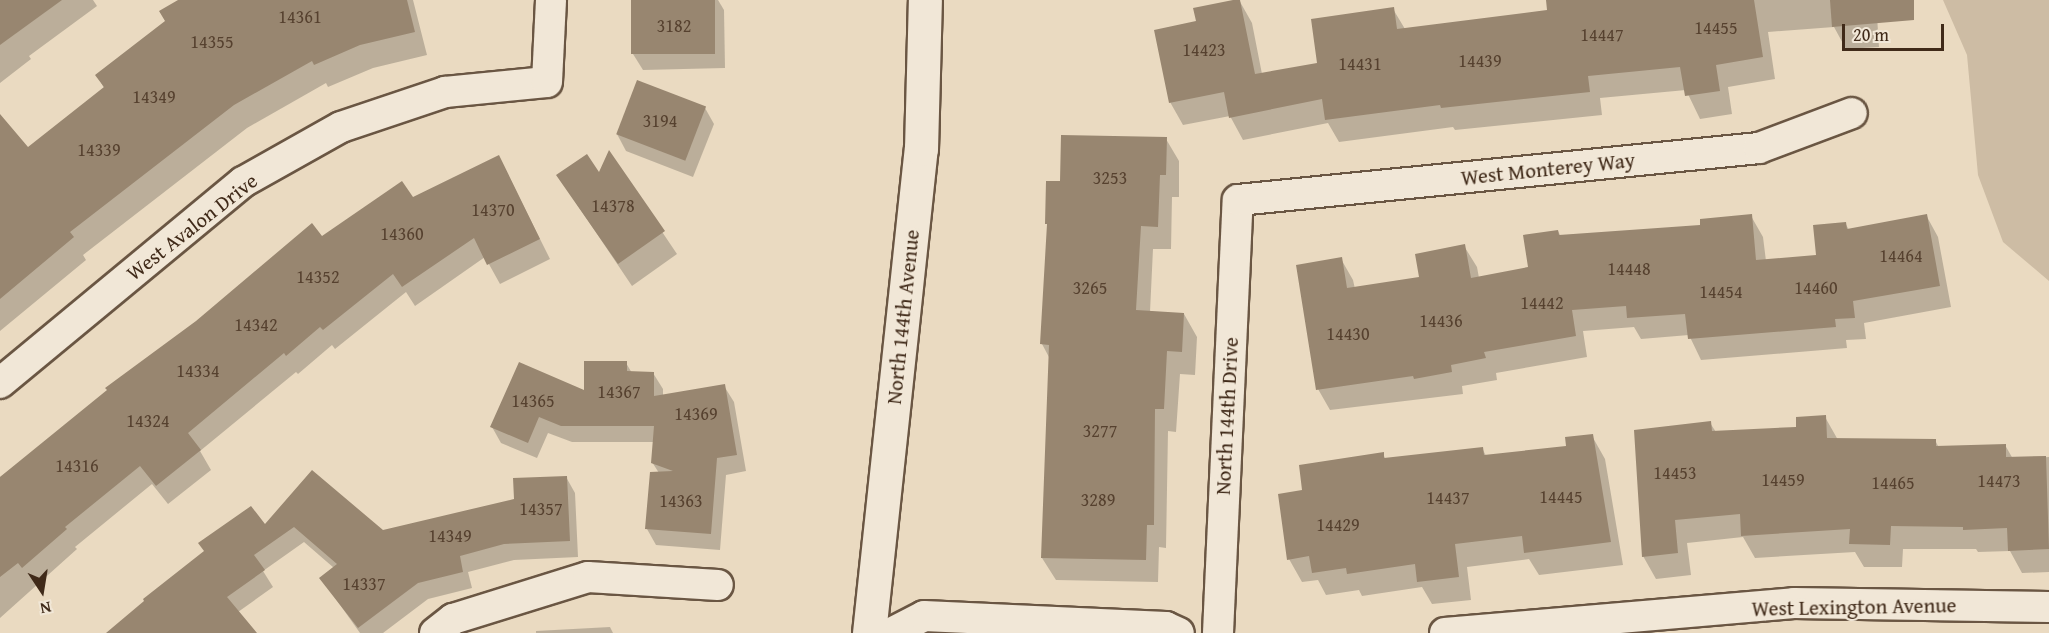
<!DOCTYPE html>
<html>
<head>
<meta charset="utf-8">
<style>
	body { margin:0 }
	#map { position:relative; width:2049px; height:633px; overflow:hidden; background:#eadac1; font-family:"Gentium Book Plus",serif }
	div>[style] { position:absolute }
	.green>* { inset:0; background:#cdbca4 }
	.shadow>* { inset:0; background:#0003 }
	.building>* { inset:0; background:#988670; transform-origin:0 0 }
	.roads { filter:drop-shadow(2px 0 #6a5643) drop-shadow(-2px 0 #6a5643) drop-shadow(0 2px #6a5643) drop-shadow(0 -2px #6a5643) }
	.minor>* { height:30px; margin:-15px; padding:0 15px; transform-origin:15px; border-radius:15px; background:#f1e7d7 }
	.secondary>* { height:33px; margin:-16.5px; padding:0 16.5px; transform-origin:16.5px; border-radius:16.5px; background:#f1e7d7 }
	span { translate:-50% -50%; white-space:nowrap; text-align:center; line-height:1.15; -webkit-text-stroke:4.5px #f1e7d7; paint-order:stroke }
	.number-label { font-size:18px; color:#56412f }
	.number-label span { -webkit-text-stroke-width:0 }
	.street-label { font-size:21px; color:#402a19 }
	.north { position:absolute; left:12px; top:561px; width:60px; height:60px; -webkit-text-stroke:4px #f1e7d7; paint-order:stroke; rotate:168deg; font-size:16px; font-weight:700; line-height:24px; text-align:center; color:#402a19 }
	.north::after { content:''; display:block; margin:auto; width:21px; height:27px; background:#402a19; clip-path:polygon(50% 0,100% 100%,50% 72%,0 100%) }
	.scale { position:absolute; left:1842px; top:24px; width:102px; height:27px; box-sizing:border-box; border:3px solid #402a19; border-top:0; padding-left:8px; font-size:18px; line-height:21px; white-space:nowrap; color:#402a19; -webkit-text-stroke:4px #f1e7d7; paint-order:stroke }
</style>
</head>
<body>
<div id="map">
	<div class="green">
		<i style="clip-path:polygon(1943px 0,2049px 0,2049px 281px,2003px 242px,1978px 175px,1967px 55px)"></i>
	</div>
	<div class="shadow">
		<i style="clip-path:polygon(0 0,93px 0,97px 6px,29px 56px,31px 59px,0 83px)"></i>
		<i style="clip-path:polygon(181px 0,413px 0,427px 55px,373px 68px,328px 87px,326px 83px,247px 128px,83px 255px,86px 260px,0 331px,0 141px,28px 149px,104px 88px,97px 75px,167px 22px)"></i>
		<i style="clip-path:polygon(632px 0,718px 0,724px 10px,725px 68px,643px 70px,633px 54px)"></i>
		<i style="clip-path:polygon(1239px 0,1252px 23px,1262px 74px,1319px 64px,1393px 9px,1405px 29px,1549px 12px,1547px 0,1876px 0,1879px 47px,1846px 49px,1834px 27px,1768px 32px,1775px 79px,1728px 87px,1732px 114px,1700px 119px,1686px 90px,1600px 98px,1602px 115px,1455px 130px,1453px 127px,1339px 142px,1328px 123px,1243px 140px,1230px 116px,1183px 125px,1170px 102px,1198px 22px)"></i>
		<i style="clip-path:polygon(705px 108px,714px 124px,693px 177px,626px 151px,617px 134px)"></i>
		<i style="clip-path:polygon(1166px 139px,1179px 161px,1179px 197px,1172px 197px,1171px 249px,1153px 249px,1150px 312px,1184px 314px,1197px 337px,1195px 375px,1180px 374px,1176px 432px,1168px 431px,1166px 548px,1159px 547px,1158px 582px,1056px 580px,1042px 558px,1050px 359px,1042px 344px,1048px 228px,1047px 182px,1062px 183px)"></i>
		<i style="clip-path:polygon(609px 153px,677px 254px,632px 286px,558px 176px,600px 175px)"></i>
		<i style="clip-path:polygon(499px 157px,550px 259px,500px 284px,485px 257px,415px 306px,406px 292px,335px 349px,332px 345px,298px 374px,296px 372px,200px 451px,211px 470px,168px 504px,152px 484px,75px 547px,77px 549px,0 618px,0 477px,322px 238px,413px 199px)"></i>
		<i style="clip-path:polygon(1926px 215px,1938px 237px,1951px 307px,1864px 323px,1866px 339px,1846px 340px,1847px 348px,1701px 360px,1689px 335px,1641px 339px,1634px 327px,1583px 331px,1587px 357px,1496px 373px,1497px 380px,1462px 386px,1463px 394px,1330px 410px,1318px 389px,1341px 259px,1353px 280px,1355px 289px,1421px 278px,1464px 246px,1477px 267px,1479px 278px,1530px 268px,1558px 231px,1561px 237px,1702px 226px,1751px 216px,1763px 237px,1766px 261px,1817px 257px,1845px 223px,1849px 230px)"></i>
		<i style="clip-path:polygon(626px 363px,632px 373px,653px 373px,663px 389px,663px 396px,724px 386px,734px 402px,746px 471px,726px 475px,720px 550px,656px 545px,647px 529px,659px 473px,652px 462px,654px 442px,572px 442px,548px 433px,537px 458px,501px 443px,492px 427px,585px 392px)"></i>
		<i style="clip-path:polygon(1825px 417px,1838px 440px,1935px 440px,1939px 448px,2005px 445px,2013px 459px,2049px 457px,2049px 572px,2022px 573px,2010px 551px,1978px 552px,1976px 549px,1903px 549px,1902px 567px,1864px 567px,1855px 552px,1755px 558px,1743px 537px,1687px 543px,1691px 575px,1656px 579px,1643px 556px,1710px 423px,1716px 432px,1798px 428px)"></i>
		<i style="clip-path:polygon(1592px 436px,1605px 459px,1623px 565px,1539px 575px,1529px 559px,1467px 567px,1471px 600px,1432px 604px,1422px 587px,1362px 596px,1359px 590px,1326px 595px,1318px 580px,1302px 582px,1289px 559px,1304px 491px,1383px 454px,1386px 460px,1482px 448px,1486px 456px,1567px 447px)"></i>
		<i style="clip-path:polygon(312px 472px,383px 532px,515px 500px,566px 477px,575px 493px,578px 557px,514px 560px,468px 572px,472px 588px,428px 599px,383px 633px,360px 633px,321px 578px,334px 568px,304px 542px,263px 571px,273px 587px,238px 612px,255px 633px,108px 633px,265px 527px)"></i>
		<i style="clip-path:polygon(610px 627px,613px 633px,536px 633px,536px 631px)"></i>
	</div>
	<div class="building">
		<i style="clip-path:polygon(0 0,62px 0,0 45px)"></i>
		<i style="clip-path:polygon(178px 0,407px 0,415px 32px,360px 45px,314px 65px,312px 61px,234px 105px,70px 232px,74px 237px,0 299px,0 114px,28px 147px,104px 87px,95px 75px,165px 21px,159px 11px)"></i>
		<i style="left:631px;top:0;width:84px;height:54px"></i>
		<i style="clip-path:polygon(1233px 0,1240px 0,1255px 74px,1317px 63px,1311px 19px,1394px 7px,1397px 29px,1547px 10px,1546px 0,1754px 0,1763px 57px,1716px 65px,1720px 91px,1685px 96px,1680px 67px,1588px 76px,1590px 92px,1441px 108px,1440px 105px,1325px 120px,1322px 99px,1229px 118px,1224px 92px,1169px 103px,1154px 30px,1196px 21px,1193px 8px)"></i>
		<i style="clip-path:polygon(1830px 0,1914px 0,1914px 20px,1832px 27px)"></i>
		<i style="left:637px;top:80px;width:74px;height:58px;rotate:21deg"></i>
		<i style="clip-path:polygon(1061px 135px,1167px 137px,1166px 175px,1160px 175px,1158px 227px,1141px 226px,1136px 310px,1184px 313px,1182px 352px,1167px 351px,1164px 409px,1155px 409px,1154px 525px,1147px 525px,1146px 560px,1041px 558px,1049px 345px,1040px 344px,1047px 224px,1045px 224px,1046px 181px,1060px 181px)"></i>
		<i style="clip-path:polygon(609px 150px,665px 231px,618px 264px,556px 175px,587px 154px,599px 172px)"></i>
		<i style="clip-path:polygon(499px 155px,540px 239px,487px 265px,474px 238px,402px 287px,393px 274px,323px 330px,320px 327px,286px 356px,284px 353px,188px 433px,201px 450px,156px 486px,140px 466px,65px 527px,67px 529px,22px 568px,18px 563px,0 577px,0 477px,107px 390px,105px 388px,196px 321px,312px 223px,322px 236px,402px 181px,413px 197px)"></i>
		<i style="clip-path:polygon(1752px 214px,1756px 260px,1816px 255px,1813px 225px,1846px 222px,1847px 229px,1927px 214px,1940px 286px,1853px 301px,1855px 318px,1835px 319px,1836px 327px,1688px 339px,1685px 314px,1627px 318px,1626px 306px,1572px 310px,1576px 336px,1484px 352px,1486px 358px,1451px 365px,1452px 372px,1414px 379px,1413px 376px,1316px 390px,1296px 265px,1342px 257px,1347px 288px,1419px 277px,1415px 254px,1465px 244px,1471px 278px,1528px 267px,1523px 235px,1558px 230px,1559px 235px,1700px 225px,1700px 219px)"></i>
		<i style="clip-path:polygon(584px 361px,627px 361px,627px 371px,654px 372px,654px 396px,725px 384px,737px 455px,717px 458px,711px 534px,645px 529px,650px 472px,673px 471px,651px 463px,654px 426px,561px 426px,539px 417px,528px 443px,490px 427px,519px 362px,584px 390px)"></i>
		<i style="clip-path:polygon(1826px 415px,1827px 438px,1936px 439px,1936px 446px,2006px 444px,2006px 457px,2046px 456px,2049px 549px,2008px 551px,2007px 528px,1963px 530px,1963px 527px,1891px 526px,1890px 545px,1849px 544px,1850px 529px,1741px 536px,1740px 514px,1675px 520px,1678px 553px,1642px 557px,1634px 430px,1711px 421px,1712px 431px,1796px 427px,1796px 417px)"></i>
		<i style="clip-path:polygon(1593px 434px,1611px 542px,1524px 553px,1522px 536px,1455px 544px,1459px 577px,1417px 582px,1415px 564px,1347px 574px,1346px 568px,1312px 573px,1309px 556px,1287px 560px,1278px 494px,1302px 490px,1299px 465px,1384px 452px,1384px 458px,1483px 447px,1484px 455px,1566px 446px,1565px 437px)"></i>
		<i style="clip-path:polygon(312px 470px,383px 530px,514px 499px,513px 478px,567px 476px,570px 541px,504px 544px,460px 556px,463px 572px,418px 583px,358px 628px,319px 578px,337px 564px,294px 527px,254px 555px,265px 570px,227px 597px,257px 633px,106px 633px,144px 601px,143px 599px,204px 551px,198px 543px,251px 506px,265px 524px)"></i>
	</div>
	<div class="roads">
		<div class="minor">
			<i style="left:0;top:383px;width:315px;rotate:-39.6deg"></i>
			<i style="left:243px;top:182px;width:112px;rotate:-29.3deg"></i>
			<i style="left:341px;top:127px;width:110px;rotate:-18.6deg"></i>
			<i style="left:445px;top:92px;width:102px;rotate:-5.6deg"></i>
			<i style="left:547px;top:82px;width:82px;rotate:-87.2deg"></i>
			<i style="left:435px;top:633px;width:23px;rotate:-38deg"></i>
			<i style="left:453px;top:619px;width:141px;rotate:-17.3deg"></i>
			<i style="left:588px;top:577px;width:130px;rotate:3.5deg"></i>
			<i style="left:891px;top:633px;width:37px;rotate:-27deg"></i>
			<i style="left:924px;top:616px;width:242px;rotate:2.6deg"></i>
			<i style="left:1166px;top:627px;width:14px;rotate:25deg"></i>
			<i style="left:1218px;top:633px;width:433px;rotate:-87.4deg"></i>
			<i style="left:1238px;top:200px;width:524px;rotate:-5.7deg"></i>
			<i style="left:1759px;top:148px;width:99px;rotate:-20.6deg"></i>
			<i style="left:1445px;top:633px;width:350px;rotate:-4.9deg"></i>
			<i style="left:1794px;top:603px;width:255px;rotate:0.9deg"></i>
		</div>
		<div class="secondary">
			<i style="left:869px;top:633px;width:487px;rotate:-83.9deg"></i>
			<i style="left:921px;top:149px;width:149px;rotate:-88.5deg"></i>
		</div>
	</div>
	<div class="number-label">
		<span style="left:300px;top:17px">14361</span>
		<span style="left:674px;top:26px">3182</span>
		<span style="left:1716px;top:28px">14455</span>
		<span style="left:1602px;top:35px">14447</span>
		<span style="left:212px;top:42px">14355</span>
		<span style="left:1204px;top:50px">14423</span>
		<span style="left:1480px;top:61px">14439</span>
		<span style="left:1360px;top:64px">14431</span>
		<span style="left:154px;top:97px">14349</span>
		<span style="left:660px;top:121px">3194</span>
		<span style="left:99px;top:150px">14339</span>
		<span style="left:1110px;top:178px">3253</span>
		<span style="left:613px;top:206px">14378</span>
		<span style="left:493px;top:210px">14370</span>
		<span style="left:402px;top:234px">14360</span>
		<span style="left:1901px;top:256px">14464</span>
		<span style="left:1629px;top:269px">14448</span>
		<span style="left:318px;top:277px">14352</span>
		<span style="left:1090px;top:288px">3265</span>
		<span style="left:1816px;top:288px">14460</span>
		<span style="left:1721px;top:292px">14454</span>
		<span style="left:1542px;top:303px">14442</span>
		<span style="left:1441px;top:321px">14436</span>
		<span style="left:256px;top:325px">14342</span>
		<span style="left:1348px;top:334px">14430</span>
		<span style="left:198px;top:371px">14334</span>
		<span style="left:619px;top:392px">14367</span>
		<span style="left:533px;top:401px">14365</span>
		<span style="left:696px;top:414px">14369</span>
		<span style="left:148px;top:421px">14324</span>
		<span style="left:1100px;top:431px">3277</span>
		<span style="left:77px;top:466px">14316</span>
		<span style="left:1675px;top:473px">14453</span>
		<span style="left:1783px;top:480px">14459</span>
		<span style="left:1999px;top:481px">14473</span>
		<span style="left:1893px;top:483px">14465</span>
		<span style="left:1561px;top:497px">14445</span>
		<span style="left:1448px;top:498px">14437</span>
		<span style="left:1098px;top:500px">3289</span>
		<span style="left:681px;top:501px">14363</span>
		<span style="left:541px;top:509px">14357</span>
		<span style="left:1338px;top:525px">14429</span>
		<span style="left:450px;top:536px">14349</span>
		<span style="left:364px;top:584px">14337</span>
	</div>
	<div class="street-label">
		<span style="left:1548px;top:169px;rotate:-6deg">West Monterey Way</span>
		<span style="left:192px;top:227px;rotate:-38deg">West Avalon Drive</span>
		<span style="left:903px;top:317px;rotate:-84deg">North 144th Avenue</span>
		<span style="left:1227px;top:416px;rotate:-87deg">North 144th Drive</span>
		<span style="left:1854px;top:607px;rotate:-1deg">West Lexington Avenue</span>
	</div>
	<div class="north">N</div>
	<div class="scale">20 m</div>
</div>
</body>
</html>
